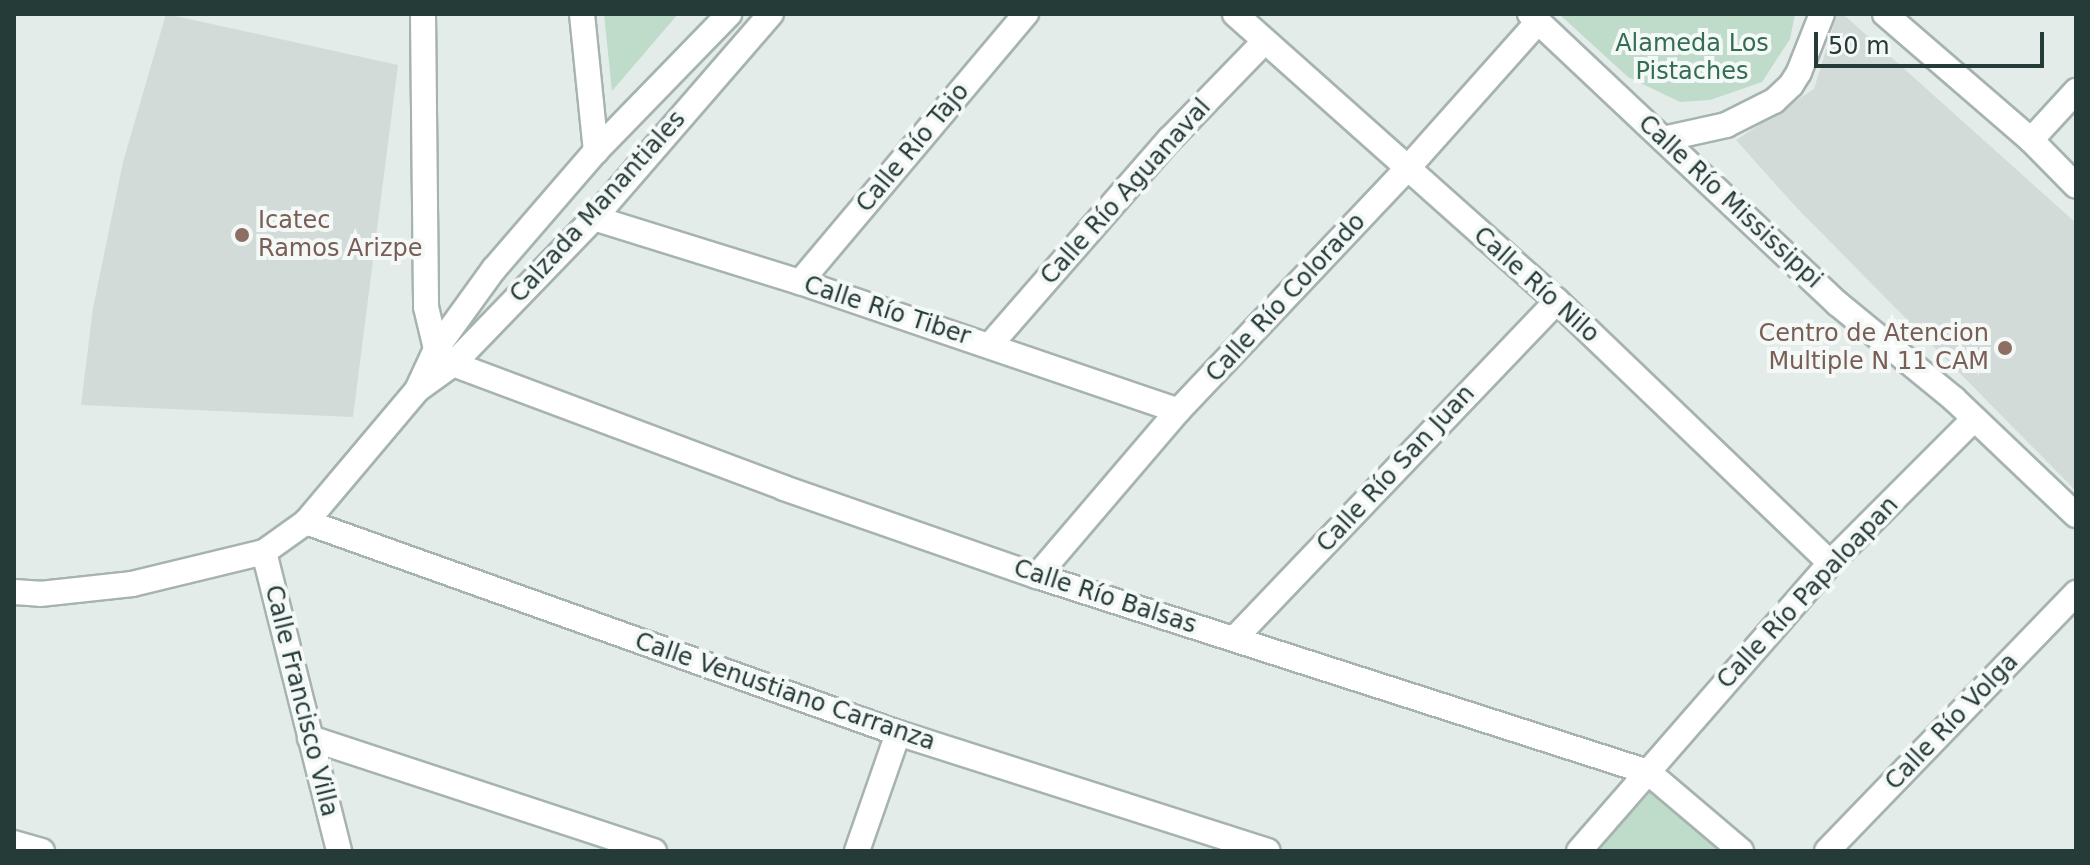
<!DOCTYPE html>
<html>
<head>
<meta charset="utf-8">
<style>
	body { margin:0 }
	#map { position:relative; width:2090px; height:865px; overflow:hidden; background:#e3ece9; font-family:"DejaVu Sans",sans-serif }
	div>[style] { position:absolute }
	.built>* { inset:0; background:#d2dbd8 }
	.green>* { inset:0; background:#bfdbca }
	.roads { filter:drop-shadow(2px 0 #a6b3b0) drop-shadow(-2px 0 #a6b3b0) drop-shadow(0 2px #a6b3b0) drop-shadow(0 -2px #a6b3b0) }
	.street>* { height:24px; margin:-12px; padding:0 12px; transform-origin:12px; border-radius:12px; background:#fff }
	.secondary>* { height:24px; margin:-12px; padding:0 12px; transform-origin:12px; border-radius:12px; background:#fff }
	.dots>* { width:22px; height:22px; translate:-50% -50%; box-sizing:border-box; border:4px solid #f4f8f7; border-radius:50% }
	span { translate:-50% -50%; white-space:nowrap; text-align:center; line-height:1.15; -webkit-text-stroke:8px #f4f8f7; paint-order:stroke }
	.park-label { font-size:24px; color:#336e52 }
	.street-label { font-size:24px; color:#253b38 }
	.education-label { font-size:24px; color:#785e54 }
	.left { translate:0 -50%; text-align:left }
	.right { translate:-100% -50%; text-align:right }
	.frame { position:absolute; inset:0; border:16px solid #253b38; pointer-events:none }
	.scale { position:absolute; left:1814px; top:32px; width:230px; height:36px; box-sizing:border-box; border:4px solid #253b38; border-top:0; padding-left:10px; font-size:24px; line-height:28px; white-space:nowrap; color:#253b38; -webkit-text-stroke:6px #f4f8f7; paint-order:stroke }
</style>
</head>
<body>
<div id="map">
	<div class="built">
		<i style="clip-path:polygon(166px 14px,398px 65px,353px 417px,81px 405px,93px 308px,123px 162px)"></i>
		<i style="clip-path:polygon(1837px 14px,1843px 14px,2076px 223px,2076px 491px,1796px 207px,1736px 140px,1814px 89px)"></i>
	</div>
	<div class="green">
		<i style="clip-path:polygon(604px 14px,678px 14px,612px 91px)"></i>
		<i style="clip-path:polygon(1559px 14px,1795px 14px,1790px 39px,1762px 82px,1710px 100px,1680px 102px,1628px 77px)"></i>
		<i style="clip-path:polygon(1653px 789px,1721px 851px,1596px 851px)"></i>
	</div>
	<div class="roads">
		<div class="street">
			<i style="left:423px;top:14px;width:293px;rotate:89.4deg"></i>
			<i style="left:426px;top:307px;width:43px;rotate:76.6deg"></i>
			<i style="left:436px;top:349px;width:23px;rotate:41deg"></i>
			<i style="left:453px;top:364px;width:353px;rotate:20.5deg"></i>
			<i style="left:784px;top:488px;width:268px;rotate:19.2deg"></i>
			<i style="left:1037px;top:576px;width:642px;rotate:17.79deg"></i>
			<i style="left:1648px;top:772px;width:122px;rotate:40.3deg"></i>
			<i style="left:582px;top:14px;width:138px;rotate:84.2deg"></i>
			<i style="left:1235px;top:14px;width:431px;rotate:41.7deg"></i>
			<i style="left:1557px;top:301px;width:378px;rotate:43.8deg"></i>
			<i style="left:2031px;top:140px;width:67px;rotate:-47.4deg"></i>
			<i style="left:594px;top:218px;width:216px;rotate:17.3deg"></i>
			<i style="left:800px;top:282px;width:399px;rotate:18.8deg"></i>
			<i style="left:800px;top:282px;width:351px;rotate:-49.9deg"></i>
			<i style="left:990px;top:345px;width:274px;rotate:-48.9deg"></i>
			<i style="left:1170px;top:139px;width:136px;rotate:-45.9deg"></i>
			<i style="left:306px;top:522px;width:628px;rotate:19.62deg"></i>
			<i style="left:898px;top:733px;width:388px;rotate:17.7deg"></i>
			<i style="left:1037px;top:576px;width:217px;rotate:-49.5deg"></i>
			<i style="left:1178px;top:411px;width:332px;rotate:-46.6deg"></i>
			<i style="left:1406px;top:170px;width:198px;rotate:-48.3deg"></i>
			<i style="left:1235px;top:638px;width:466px;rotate:-46.3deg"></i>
			<i style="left:310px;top:738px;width:362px;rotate:18.2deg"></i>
			<i style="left:14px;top:843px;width:29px;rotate:16deg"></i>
			<i style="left:857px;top:851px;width:125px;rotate:-70.8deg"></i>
			<i style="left:1579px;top:851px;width:382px;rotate:-48.9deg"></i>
			<i style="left:1830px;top:563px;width:204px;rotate:-45deg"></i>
			<i style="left:1827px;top:851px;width:359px;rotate:-46deg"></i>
		</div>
		<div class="secondary">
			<i style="left:1530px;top:14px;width:423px;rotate:43.3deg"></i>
			<i style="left:1838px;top:304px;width:150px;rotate:39.3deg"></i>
			<i style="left:1954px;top:399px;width:168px;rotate:43.6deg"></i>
			<i style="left:1885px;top:14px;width:193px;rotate:40.8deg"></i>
			<i style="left:2031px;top:140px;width:64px;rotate:45.6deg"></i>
			<i style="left:1663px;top:139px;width:65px;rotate:-12.5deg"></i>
			<i style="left:1726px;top:125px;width:54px;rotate:-26.6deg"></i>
			<i style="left:1774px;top:101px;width:23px;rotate:-43deg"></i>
			<i style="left:1791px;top:85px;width:15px;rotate:-58deg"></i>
			<i style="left:1799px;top:72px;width:62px;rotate:-68.4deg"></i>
			<i style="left:418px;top:388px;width:43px;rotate:-65.2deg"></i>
			<i style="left:436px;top:349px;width:99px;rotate:-54.1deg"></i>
			<i style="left:494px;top:269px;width:156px;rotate:-49.2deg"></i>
			<i style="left:596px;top:151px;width:191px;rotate:-45.8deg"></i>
			<i style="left:264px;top:552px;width:308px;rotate:75.9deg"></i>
			<i style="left:14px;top:592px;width:26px;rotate:4deg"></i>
			<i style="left:40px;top:594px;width:93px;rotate:-6.2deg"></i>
			<i style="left:132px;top:584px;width:136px;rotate:-13.6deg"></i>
			<i style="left:264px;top:552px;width:52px;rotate:-35.5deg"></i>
			<i style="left:306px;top:522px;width:172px;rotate:-49.9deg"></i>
			<i style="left:417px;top:390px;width:44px;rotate:-35.8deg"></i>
			<i style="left:453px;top:364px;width:203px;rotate:-46deg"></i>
			<i style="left:594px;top:218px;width:270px;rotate:-49.1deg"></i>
		</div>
	</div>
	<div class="dots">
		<i style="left:242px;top:235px;background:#8d6e63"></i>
		<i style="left:2005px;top:348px;background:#8d6e63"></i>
	</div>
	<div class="park-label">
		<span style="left:1692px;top:58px">Alameda Los<br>Pistaches</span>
	</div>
	<div class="street-label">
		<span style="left:913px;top:148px;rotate:-50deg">Calle Río Tajo</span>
		<span style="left:1126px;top:192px;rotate:-48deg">Calle Río Aguanaval</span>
		<span style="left:1730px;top:202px;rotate:43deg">Calle Río Mississippi</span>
		<span style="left:598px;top:207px;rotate:-48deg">Calzada Manantiales</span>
		<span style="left:1536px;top:285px;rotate:42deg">Calle Río Nilo</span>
		<span style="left:1286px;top:298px;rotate:-47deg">Calle Río Colorado</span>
		<span style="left:887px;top:311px;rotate:18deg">Calle Río Tiber</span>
		<span style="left:1396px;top:469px;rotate:-47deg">Calle Río San Juan</span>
		<span style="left:1808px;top:593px;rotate:-47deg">Calle Río Papaloapan</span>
		<span style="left:1105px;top:597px;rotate:18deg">Calle Río Balsas</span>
		<span style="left:785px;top:692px;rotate:19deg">Calle Venustiano Carranza</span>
		<span style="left:301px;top:701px;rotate:76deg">Calle Francisco Villa</span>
		<span style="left:1952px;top:722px;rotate:-46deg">Calle Río Volga</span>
	</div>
	<div class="education-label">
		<span class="left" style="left:258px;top:235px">Icatec<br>Ramos Arizpe</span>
		<span class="right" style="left:1989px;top:348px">Centro de Atencion<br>Multiple N 11 CAM</span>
	</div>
	<div class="frame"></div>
	<div class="scale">50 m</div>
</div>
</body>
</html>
